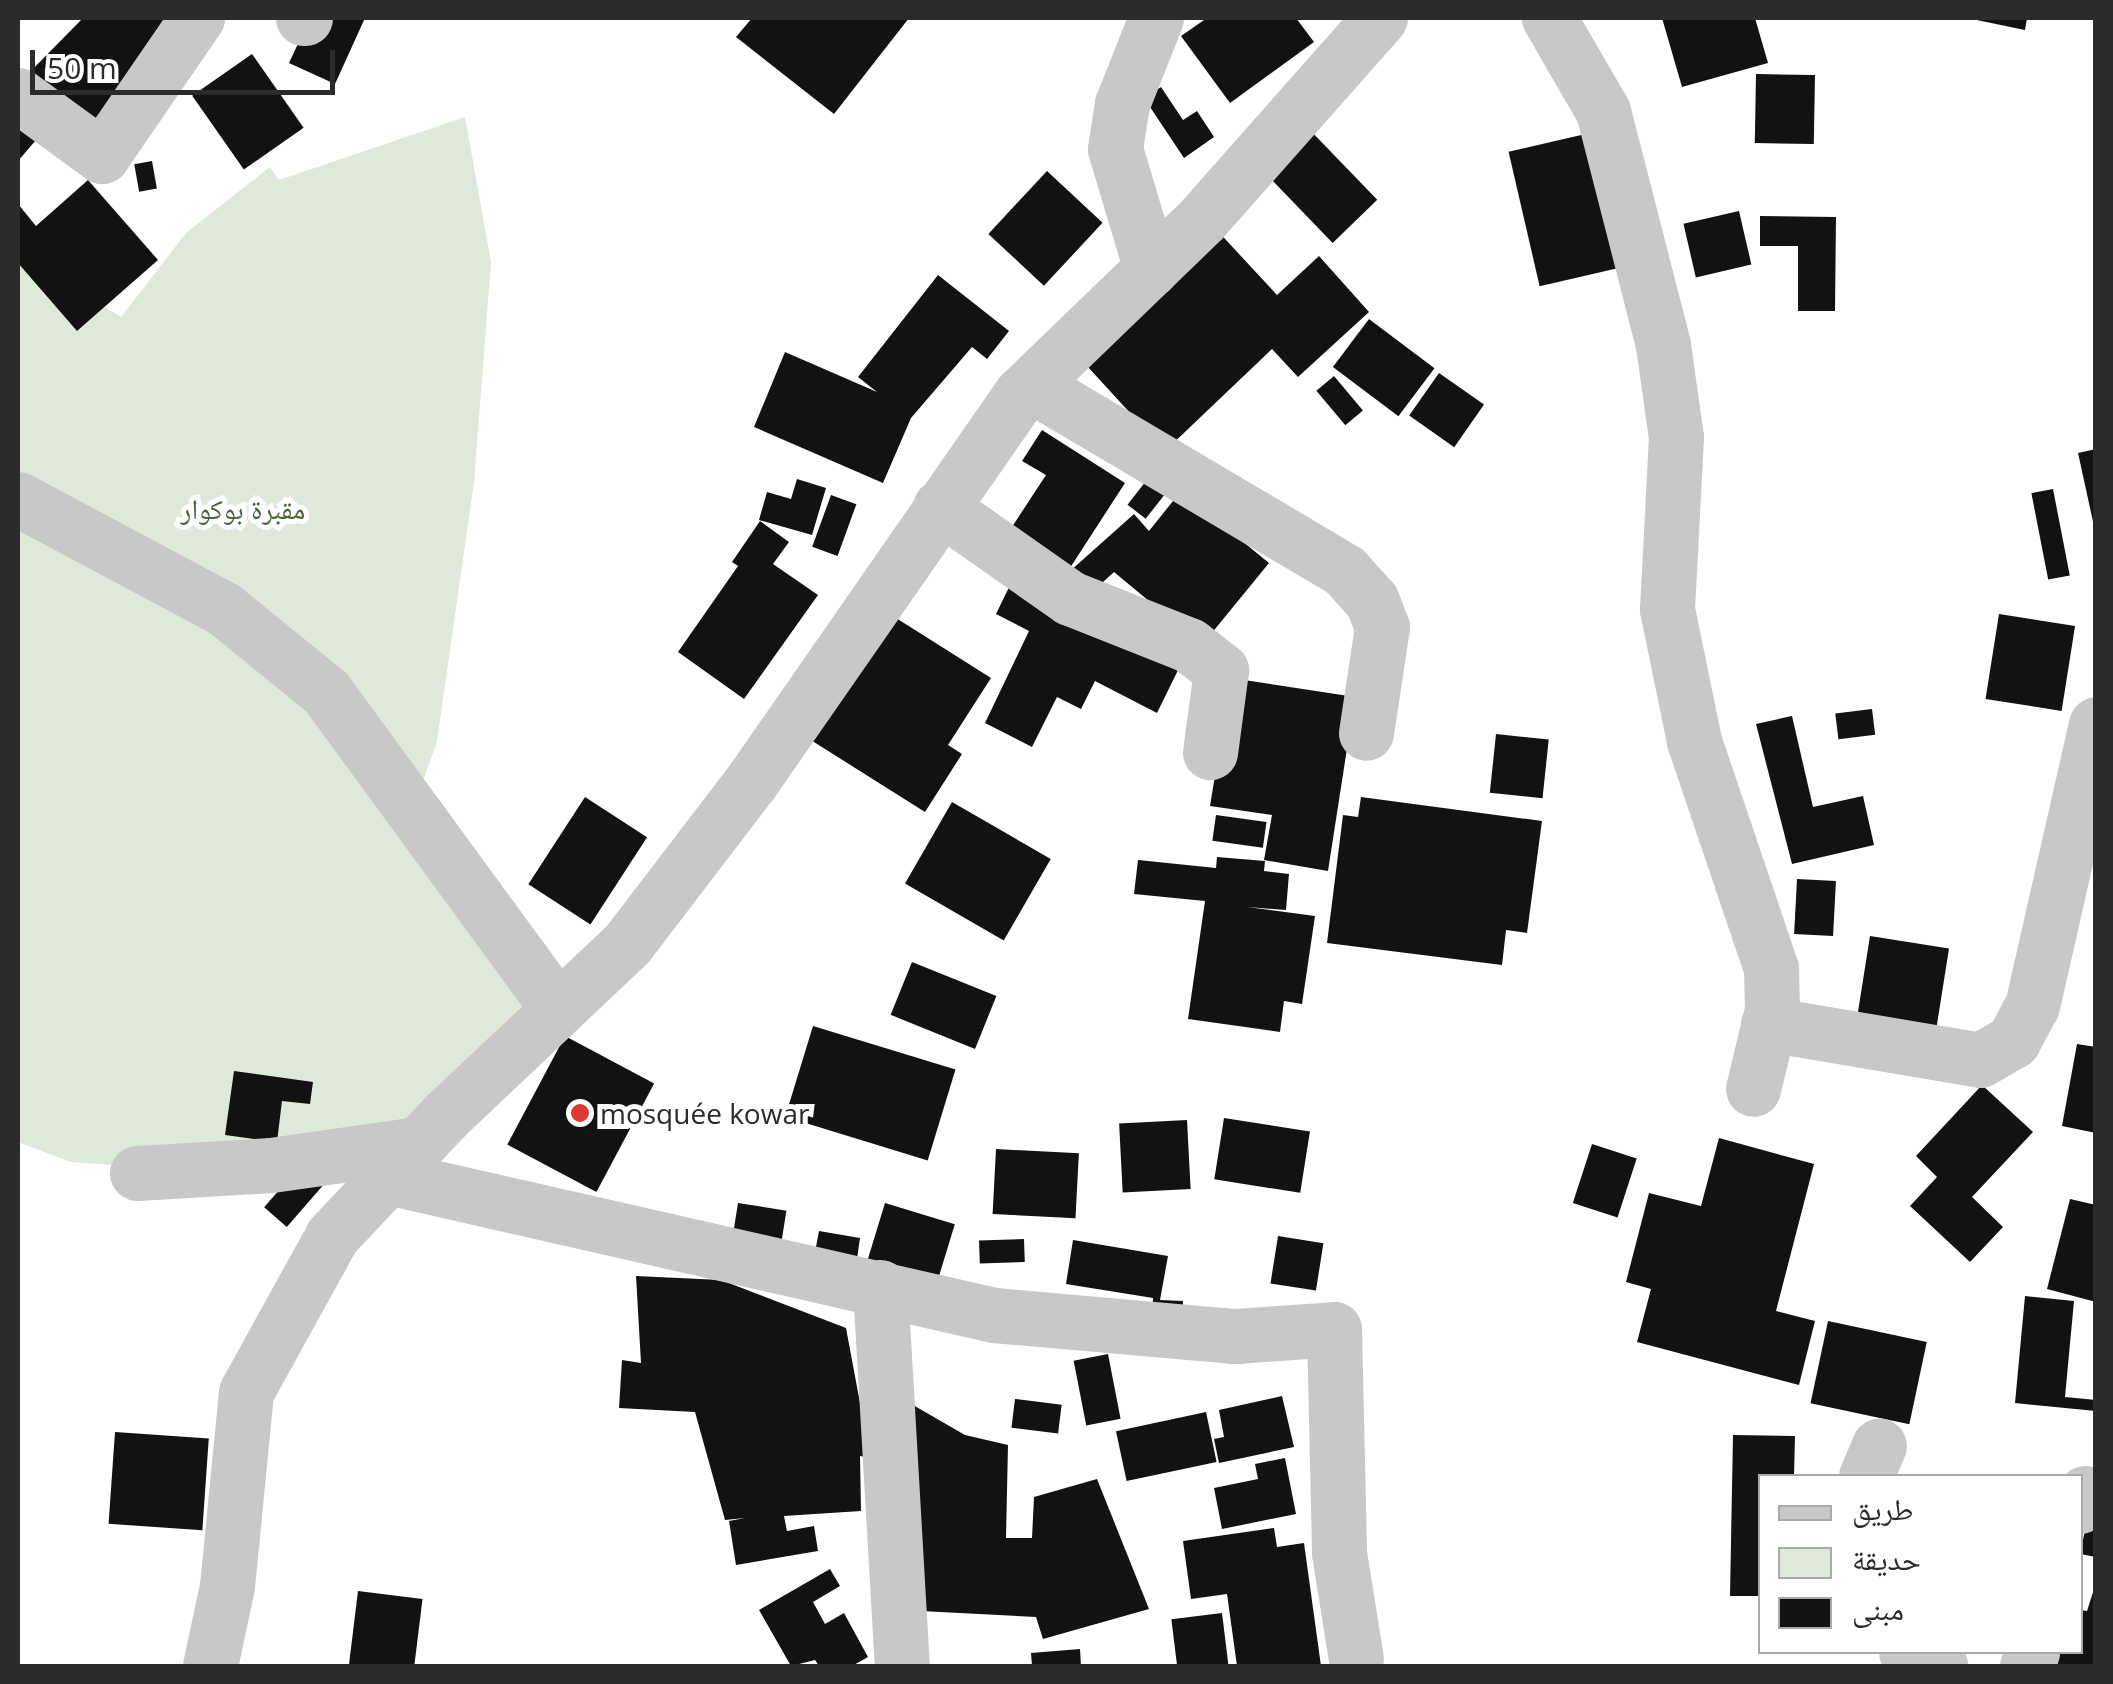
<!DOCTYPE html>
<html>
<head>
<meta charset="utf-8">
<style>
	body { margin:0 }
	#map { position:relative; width:2113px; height:1684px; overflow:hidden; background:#fff; font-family:"Open Sans","Noto Naskh Arabic",sans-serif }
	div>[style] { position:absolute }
	.green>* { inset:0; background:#dfe9d9 }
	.building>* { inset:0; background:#121212; transform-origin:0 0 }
	.minor>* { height:55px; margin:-27.5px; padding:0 27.5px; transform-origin:27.5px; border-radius:27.5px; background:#c8c8c8 }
	.dots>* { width:28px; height:28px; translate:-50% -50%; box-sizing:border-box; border:5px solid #fff; border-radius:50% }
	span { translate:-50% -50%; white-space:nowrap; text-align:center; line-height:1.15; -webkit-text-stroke:10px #fff; paint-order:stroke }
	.park-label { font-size:28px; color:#49653b }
	.poi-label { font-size:28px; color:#2b2b2b }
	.left { translate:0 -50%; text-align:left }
	.frame { position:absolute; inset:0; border:20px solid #2b2b2b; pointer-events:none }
	.legend { position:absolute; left:1758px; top:1474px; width:325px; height:180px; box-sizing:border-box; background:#fff; border:2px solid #aaa; margin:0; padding:12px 18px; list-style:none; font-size:30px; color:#2b2b2b }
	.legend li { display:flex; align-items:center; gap:20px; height:50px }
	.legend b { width:50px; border:2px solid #aaa }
	.scale { position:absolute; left:30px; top:50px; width:305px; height:45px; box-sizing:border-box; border:5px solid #2b2b2b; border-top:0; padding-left:12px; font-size:30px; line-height:35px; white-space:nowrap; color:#2b2b2b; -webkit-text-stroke:8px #fff; paint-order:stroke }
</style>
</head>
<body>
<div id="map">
	<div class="green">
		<i style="clip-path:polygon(465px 117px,491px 262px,474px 482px,437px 741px,408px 825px,536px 992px,389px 1136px,159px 1168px,71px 1162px,18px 1142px,18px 255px,121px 317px,187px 232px,270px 167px,279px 180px)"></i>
	</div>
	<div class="building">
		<i style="clip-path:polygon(83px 18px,162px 18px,178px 34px,82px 132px,25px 77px)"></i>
		<i style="clip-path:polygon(310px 18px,365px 18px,335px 84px,289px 63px)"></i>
		<i style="clip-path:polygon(752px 18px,909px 18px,834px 114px,736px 37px)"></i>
		<i style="clip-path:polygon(1207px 18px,1296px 18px,1314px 42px,1230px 103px,1181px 36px)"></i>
		<i style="clip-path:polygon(1662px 18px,1755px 18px,1768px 63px,1682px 87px)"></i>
		<i style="clip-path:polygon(1967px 18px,2027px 18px,2025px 30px)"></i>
		<i style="left:252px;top:54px;width:90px;height:73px;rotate:55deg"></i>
		<i style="left:1756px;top:74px;width:59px;height:69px;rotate:1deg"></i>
		<i style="clip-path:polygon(1161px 87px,1183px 120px,1197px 111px,1214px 137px,1184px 158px,1144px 98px)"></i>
		<i style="clip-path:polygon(18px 111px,42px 133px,18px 161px)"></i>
		<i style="left:1305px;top:125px;width:104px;height:62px;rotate:46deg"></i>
		<i style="left:1607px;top:129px;width:138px;height:101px;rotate:77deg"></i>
		<i style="left:152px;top:161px;width:28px;height:18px;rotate:80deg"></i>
		<i style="left:1047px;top:171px;width:76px;height:86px;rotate:43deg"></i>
		<i style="clip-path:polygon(88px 180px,158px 260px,77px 331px,18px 263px,18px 204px,36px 226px)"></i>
		<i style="left:1739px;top:211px;width:55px;height:57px;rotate:77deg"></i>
		<i style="clip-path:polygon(1760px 216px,1836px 217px,1835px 311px,1798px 311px,1798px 246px,1760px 246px)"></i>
		<i style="clip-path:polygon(1214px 227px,1277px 295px,1319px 256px,1369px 312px,1298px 377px,1272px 349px,1165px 451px,1076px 354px)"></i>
		<i style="clip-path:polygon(938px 275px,1009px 331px,987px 359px,972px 347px,911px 418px,883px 483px,754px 427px,785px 352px,877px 392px,858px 377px)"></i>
		<i style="left:1369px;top:319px;width:82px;height:60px;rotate:37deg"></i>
		<i style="left:1439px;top:373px;width:55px;height:52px;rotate:35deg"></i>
		<i style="left:1334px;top:376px;width:45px;height:23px;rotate:50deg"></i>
		<i style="clip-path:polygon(1042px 430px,1125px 483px,1068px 571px,1008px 533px,1046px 475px,1022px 461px)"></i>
		<i style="clip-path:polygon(2096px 449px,2096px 526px,2094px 526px,2078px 453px)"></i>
		<i style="clip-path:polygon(797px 479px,826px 488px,812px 535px,759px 520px,767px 492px,791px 499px)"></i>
		<i style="left:1146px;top:481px;width:23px;height:30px;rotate:38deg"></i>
		<i style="left:2053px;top:489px;width:88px;height:22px;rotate:79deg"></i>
		<i style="clip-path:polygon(1181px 491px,1269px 563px,1202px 645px,1114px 572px,1090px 594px,1069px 572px,1134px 514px,1149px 531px)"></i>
		<i style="left:831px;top:495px;width:27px;height:55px;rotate:20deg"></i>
		<i style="clip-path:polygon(760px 521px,789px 542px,773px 564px,818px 595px,744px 699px,678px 652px,738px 566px,732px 562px)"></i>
		<i style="clip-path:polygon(1014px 577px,1182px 662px,1157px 713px,1095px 681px,1081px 709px,1057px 697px,1032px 747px,985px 723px,1029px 631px,996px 614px)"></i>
		<i style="clip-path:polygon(885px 611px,991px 678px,948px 745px,962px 754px,925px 812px,806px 737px)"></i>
		<i style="left:1999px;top:614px;width:77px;height:86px;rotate:9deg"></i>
		<i style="clip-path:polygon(1231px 678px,1355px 697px,1328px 871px,1264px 860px,1272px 815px,1210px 806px)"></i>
		<i style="left:1872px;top:709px;width:26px;height:37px;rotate:83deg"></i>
		<i style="clip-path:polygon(1792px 716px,1813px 807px,1863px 796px,1874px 845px,1792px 864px,1756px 724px)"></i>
		<i style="left:1496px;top:734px;width:53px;height:59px;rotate:6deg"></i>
		<i style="left:585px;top:797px;width:74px;height:104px;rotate:33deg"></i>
		<i style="clip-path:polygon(1361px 797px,1542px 821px,1527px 933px,1506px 930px,1502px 965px,1327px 943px,1343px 815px,1358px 817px)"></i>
		<i style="left:952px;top:802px;width:114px;height:94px;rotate:30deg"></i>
		<i style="left:1216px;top:815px;width:51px;height:26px;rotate:8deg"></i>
		<i style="clip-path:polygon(1217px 857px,1265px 861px,1264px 871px,1289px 874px,1286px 910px,1247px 907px,1315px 916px,1302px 1004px,1284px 1001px,1280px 1032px,1188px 1019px,1205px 901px,1134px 894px,1138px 860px,1216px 868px)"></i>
		<i style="left:1797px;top:879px;width:39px;height:55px;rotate:3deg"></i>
		<i style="left:1870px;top:936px;width:80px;height:80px;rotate:9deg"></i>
		<i style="left:912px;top:962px;width:91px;height:57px;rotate:22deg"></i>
		<i style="left:813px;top:1026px;width:149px;height:95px;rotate:17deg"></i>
		<i style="left:565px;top:1036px;width:101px;height:123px;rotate:28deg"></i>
		<i style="clip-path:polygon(2077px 1044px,2096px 1047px,2096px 1133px,2062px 1126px)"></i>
		<i style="clip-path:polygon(234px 1071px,313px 1082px,310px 1104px,282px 1101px,277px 1142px,225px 1135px)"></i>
		<i style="clip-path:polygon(1982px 1085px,2033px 1132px,1972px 1197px,2003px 1227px,1970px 1262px,1910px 1206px,1937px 1177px,1916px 1156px)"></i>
		<i style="left:1224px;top:1118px;width:87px;height:62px;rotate:9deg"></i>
		<i style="left:1187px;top:1120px;width:69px;height:68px;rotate:87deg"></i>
		<i style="clip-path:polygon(1719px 1138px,1814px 1164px,1776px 1311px,1815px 1321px,1799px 1385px,1637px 1342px,1651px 1289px,1626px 1282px,1649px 1193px,1701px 1206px)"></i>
		<i style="left:1592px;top:1144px;width:47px;height:62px;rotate:18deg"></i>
		<i style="left:996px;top:1149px;width:83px;height:65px;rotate:3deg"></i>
		<i style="left:314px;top:1150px;width:30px;height:76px;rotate:41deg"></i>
		<i style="clip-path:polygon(2070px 1199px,2096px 1205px,2096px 1302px,2047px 1289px)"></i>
		<i style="left:738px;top:1203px;width:49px;height:55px;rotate:9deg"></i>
		<i style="left:885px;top:1203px;width:73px;height:77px;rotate:17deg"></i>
		<i style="clip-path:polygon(819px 1231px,860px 1238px,852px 1294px,816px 1247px)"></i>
		<i style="left:1278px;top:1236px;width:46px;height:48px;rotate:9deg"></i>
		<i style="left:1024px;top:1239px;width:23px;height:45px;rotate:88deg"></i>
		<i style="clip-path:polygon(1073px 1240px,1168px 1256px,1160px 1300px,1183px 1301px,1181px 1350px,1150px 1349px,1153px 1298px,1066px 1284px)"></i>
		<i style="clip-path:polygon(636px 1276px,721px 1280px,846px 1328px,863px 1419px,913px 1405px,965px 1435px,1008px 1445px,1006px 1538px,1032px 1538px,1034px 1497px,1097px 1479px,1149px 1609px,1043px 1639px,1036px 1617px,882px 1609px,883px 1460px,860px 1456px,861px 1511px,784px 1516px,787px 1531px,814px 1526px,818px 1551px,736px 1565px,729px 1521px,745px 1518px,725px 1520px,695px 1412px,619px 1408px,622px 1360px,641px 1363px)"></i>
		<i style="clip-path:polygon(2025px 1296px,2074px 1301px,2065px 1397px,2096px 1400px,2096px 1411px,2015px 1403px)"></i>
		<i style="left:1828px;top:1321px;width:101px;height:84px;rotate:12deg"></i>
		<i style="left:1108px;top:1354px;width:66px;height:35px;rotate:79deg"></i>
		<i style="clip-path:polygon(1282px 1396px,1294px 1447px,1219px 1463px,1214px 1439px,1224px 1437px,1219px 1410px)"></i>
		<i style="left:1015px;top:1399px;width:47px;height:29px;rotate:7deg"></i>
		<i style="left:1206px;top:1412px;width:51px;height:92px;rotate:78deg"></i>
		<i style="left:115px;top:1432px;width:94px;height:92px;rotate:4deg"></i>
		<i style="clip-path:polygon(1733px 1435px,1795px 1436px,1794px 1476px,1760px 1476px,1760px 1596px,1730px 1596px)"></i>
		<i style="clip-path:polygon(1285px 1458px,1296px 1514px,1222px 1529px,1214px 1488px,1258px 1479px,1255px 1464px)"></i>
		<i style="clip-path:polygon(2096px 1479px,2096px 1557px,2080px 1554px)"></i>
		<i style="clip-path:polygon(1274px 1528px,1277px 1547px,1304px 1543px,1321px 1666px,1237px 1666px,1227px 1594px,1191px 1599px,1183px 1541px)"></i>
		<i style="clip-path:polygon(830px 1569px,840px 1586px,813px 1602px,825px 1624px,844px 1613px,868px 1657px,852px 1666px,819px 1666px,815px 1660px,791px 1666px,759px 1610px)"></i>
		<i style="clip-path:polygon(2096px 1583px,2096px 1666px,2052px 1666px,2056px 1652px,2080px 1652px,2080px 1610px,2087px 1611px)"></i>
		<i style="left:358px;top:1591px;width:65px;height:76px;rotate:7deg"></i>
		<i style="left:1222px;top:1613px;width:52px;height:51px;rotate:83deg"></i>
		<i style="clip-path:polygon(1080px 1649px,1081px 1666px,1032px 1666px,1031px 1653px)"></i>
	</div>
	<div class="minor">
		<i style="left:303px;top:18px;width:2px"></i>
		<i style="left:1549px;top:18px;width:108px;rotate:59.9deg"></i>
		<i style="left:1603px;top:111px;width:242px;rotate:75.6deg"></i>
		<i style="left:1663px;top:345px;width:93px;rotate:82deg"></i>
		<i style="left:1676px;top:437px;width:172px;rotate:93deg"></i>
		<i style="left:1667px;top:609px;width:135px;rotate:78.4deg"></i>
		<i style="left:1694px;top:741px;width:241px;rotate:71.3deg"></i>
		<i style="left:1771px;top:969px;width:41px;rotate:88.6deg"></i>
		<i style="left:1772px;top:1010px;width:81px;rotate:103.5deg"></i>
		<i style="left:18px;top:95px;width:104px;rotate:36deg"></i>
		<i style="left:102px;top:156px;width:168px;rotate:-55.5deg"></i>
		<i style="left:1151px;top:269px;width:125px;rotate:-106.7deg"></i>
		<i style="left:1115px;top:149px;width:46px;rotate:-81.2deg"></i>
		<i style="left:1122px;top:104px;width:92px;rotate:-68.4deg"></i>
		<i style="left:1031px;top:385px;width:365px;rotate:30.6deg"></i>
		<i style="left:1345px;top:571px;width:40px;rotate:48deg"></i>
		<i style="left:1372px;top:601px;width:28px;rotate:69deg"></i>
		<i style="left:1382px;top:627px;width:107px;rotate:98.6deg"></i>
		<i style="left:18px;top:499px;width:234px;rotate:28.1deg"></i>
		<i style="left:224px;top:609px;width:132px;rotate:39.1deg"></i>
		<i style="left:326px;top:692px;width:393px;rotate:53.8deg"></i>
		<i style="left:940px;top:507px;width:159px;rotate:35deg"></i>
		<i style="left:1070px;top:598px;width:128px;rotate:21.6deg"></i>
		<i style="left:1189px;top:645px;width:41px;rotate:38deg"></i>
		<i style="left:1221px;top:670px;width:83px;rotate:97.6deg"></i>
		<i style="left:1768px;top:1024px;width:215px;rotate:9.6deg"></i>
		<i style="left:1980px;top:1060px;width:38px;rotate:-30deg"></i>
		<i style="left:2013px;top:1041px;width:40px;rotate:-62deg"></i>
		<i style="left:2032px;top:1006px;width:289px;rotate:-77.2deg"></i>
		<i style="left:137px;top:1173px;width:134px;rotate:-3.4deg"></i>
		<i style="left:271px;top:1165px;width:149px;rotate:-8.1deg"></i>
		<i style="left:388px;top:1177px;width:622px;rotate:12.83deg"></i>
		<i style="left:994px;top:1315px;width:242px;rotate:5deg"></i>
		<i style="left:1235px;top:1336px;width:99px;rotate:-4deg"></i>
		<i style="left:1334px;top:1329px;width:224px;rotate:88.7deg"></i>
		<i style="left:1339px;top:1553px;width:107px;rotate:80.9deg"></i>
		<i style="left:880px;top:1287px;width:380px;rotate:86.7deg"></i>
		<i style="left:1866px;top:1476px;width:33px;rotate:-67deg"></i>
		<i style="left:2080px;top:1506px;width:14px;rotate:-69deg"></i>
		<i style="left:1906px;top:1652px;width:37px;rotate:22deg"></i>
		<i style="left:210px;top:1666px;width:82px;rotate:-78deg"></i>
		<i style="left:227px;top:1586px;width:195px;rotate:-84.4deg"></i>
		<i style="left:246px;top:1392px;width:178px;rotate:-61.1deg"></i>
		<i style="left:332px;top:1236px;width:165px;rotate:-46.7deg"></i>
		<i style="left:445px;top:1116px;width:250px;rotate:-43.4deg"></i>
		<i style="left:627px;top:944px;width:204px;rotate:-52.6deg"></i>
		<i style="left:751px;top:782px;width:473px;rotate:-55.2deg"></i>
		<i style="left:1021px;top:394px;width:253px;rotate:-44deg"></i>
		<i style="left:1203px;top:218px;width:267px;rotate:-48.5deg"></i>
		<i style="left:2027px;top:1666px;width:15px;rotate:-70deg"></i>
	</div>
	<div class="dots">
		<i style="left:580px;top:1113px;background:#df3a31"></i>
	</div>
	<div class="park-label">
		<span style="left:243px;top:508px">مقبرة بوكوار</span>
	</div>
	<div class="poi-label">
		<span class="left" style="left:600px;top:1113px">mosquée kowar</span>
	</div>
	<div class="frame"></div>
	<ul class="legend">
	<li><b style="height:12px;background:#c8c8c8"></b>طريق</li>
	<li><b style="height:28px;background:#dfe9d9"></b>حديقة</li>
	<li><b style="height:28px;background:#121212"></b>مبنى</li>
	</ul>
	<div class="scale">50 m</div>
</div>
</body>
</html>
